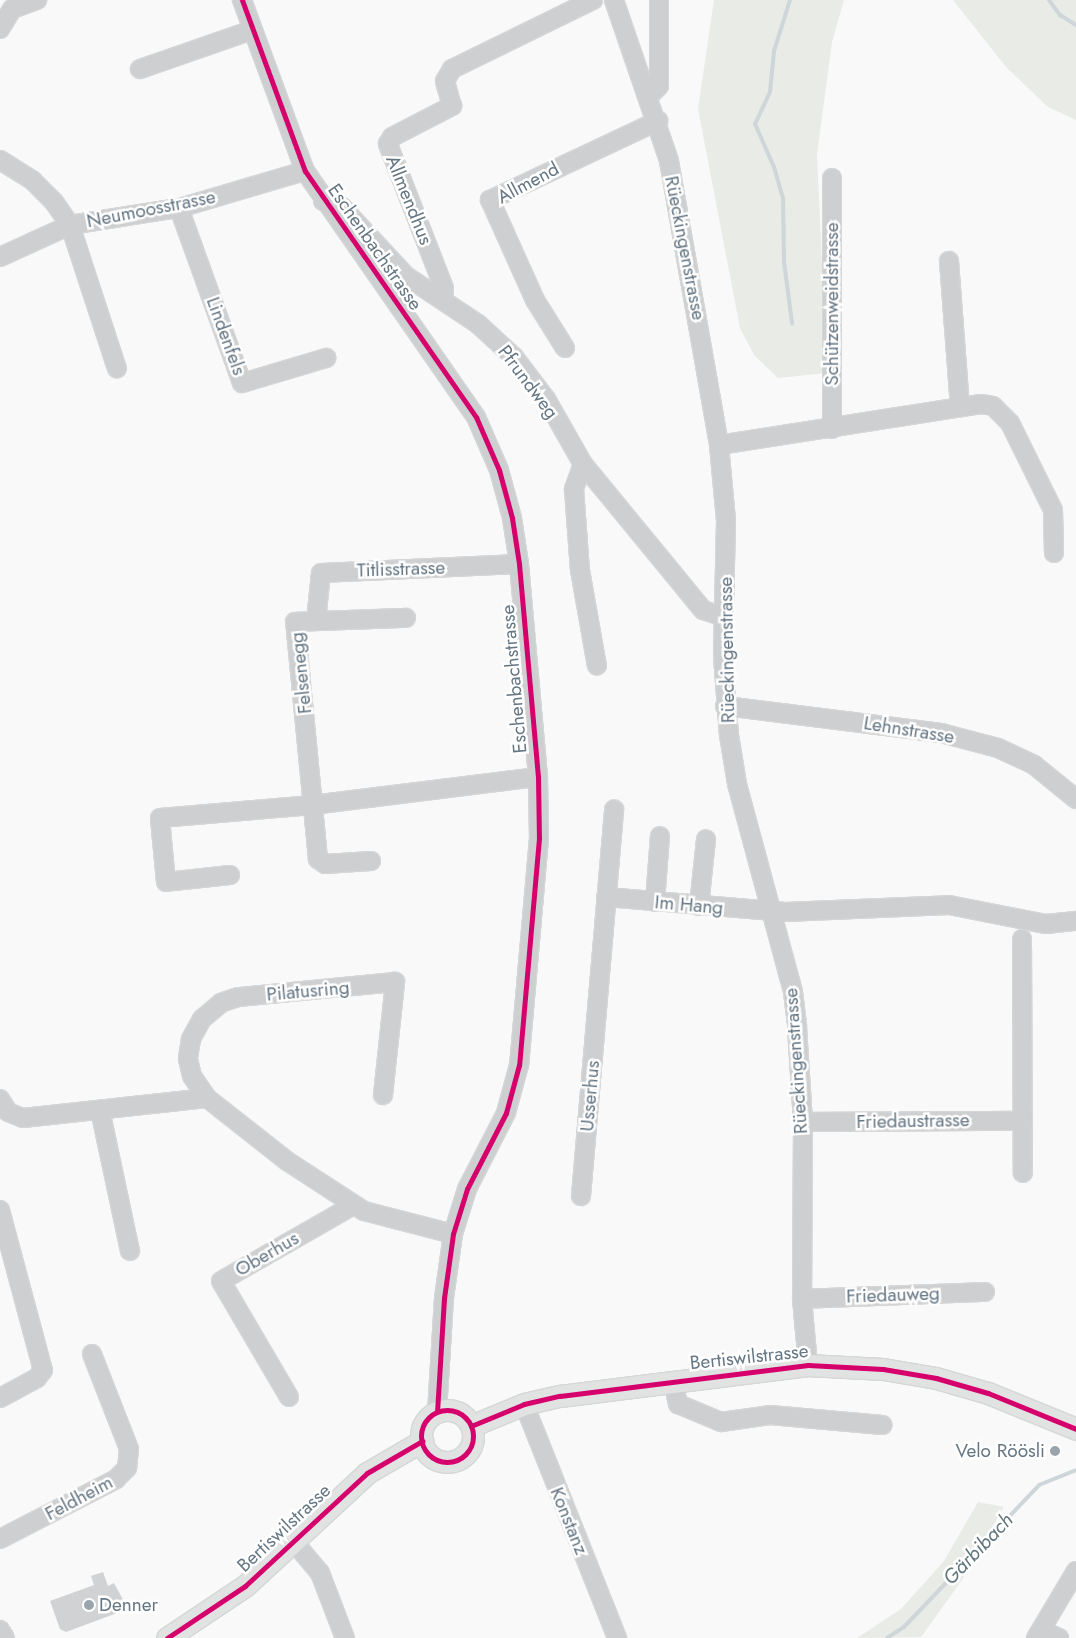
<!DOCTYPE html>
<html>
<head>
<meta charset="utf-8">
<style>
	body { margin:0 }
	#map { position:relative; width:1076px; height:1638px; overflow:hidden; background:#f9f9f9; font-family:Jost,sans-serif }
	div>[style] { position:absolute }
	.green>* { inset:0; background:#e8ebe6 }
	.stream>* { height:4px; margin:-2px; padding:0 2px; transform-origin:2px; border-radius:2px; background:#ced6d9 }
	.building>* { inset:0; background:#d0d2d3 }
	.roads { filter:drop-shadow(1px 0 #d5d6d7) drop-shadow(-1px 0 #d5d6d7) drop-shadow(0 1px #d5d6d7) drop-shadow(0 -1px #d5d6d7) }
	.minor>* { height:18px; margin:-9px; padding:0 9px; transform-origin:9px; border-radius:9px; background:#cecfd0 }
	.major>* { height:21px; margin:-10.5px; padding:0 10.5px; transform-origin:10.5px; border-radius:10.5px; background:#e1e2e2 }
	.major>.ring { margin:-10.5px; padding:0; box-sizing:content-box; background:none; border:21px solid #e1e2e2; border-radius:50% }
	.cycleway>* { height:5px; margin:-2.5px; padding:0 2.5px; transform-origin:2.5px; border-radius:2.5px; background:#d6006c }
	.cycleway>.ring { margin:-2.5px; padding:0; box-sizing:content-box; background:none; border:5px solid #d6006c; border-radius:50% }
	.dots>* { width:14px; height:14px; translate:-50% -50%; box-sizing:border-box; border:2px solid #fff; border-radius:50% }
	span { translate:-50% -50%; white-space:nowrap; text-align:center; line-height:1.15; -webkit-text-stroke:5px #fff; paint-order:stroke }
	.street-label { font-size:19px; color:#657683 }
	.poi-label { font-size:19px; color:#657683 }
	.right { translate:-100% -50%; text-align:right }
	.left { translate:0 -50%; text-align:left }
	.water-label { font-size:20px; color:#60757c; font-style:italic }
</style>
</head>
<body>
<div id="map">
	<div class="green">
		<i style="clip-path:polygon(714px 0,844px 0,832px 42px,817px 155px,827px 373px,778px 378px,754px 355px,740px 328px,698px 109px)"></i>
		<i style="clip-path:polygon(953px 0,1076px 0,1076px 120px,1048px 107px,1006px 67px)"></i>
		<i style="clip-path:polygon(978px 1502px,1004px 1507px,962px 1580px,921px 1637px,857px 1638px,901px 1609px,944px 1561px)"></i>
	</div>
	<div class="stream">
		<i style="left:790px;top:0;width:53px;rotate:107.4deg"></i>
		<i style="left:774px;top:51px;width:41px;rotate:95.6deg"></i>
		<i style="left:770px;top:92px;width:35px;rotate:115deg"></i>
		<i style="left:755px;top:124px;width:47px;rotate:66.2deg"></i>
		<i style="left:774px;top:167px;width:32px;rotate:74deg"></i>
		<i style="left:783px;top:198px;width:64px;rotate:89.1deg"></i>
		<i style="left:784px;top:262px;width:62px;rotate:82.5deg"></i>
		<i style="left:1049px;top:0;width:19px;rotate:54deg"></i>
		<i style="left:1060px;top:15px;width:19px;rotate:32deg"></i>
		<i style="left:887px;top:1638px;width:20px;rotate:-33deg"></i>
		<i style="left:904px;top:1627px;width:196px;rotate:-46.4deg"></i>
		<i style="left:1039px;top:1485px;width:40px;rotate:-22deg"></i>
	</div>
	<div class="building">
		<i style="clip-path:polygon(103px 1572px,108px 1586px,114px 1583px,128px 1609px,66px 1632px,60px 1629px,50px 1601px,94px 1585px,91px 1576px)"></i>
	</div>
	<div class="roads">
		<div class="minor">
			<i style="left:242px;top:0;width:182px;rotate:69.8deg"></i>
			<i style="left:305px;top:171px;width:300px;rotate:55.2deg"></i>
			<i style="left:476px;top:417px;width:58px;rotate:66.5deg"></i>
			<i style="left:499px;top:470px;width:50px;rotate:74.8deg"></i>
			<i style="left:512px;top:518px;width:47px;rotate:81.3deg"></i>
			<i style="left:519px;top:564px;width:214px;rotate:84.9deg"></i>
			<i style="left:538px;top:777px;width:61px;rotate:89.1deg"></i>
			<i style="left:539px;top:838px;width:228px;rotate:95deg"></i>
			<i style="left:519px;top:1065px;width:50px;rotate:105.2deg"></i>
			<i style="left:506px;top:1113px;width:85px;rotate:117.2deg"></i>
			<i style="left:467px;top:1189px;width:47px;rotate:107.3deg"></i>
			<i style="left:453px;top:1234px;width:65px;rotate:98deg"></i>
			<i style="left:444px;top:1298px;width:114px;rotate:93.5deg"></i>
			<i style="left:614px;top:0;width:170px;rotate:71.1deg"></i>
			<i style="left:669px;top:161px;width:288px;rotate:80deg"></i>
			<i style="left:719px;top:445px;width:76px;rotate:84.7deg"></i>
			<i style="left:726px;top:521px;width:135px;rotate:91.3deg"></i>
			<i style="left:723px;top:656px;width:79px;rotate:85.7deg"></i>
			<i style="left:729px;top:735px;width:50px;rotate:80.7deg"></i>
			<i style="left:737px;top:784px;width:215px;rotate:74.9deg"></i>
			<i style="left:793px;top:992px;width:35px;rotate:83deg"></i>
			<i style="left:797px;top:1027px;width:95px;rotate:86.4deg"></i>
			<i style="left:803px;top:1122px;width:177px;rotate:90.3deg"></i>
			<i style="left:802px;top:1299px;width:66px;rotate:84.8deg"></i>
			<i style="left:0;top:29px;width:23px;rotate:-59deg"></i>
			<i style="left:12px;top:9px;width:27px;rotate:-20deg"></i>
			<i style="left:140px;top:69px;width:119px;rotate:-19.2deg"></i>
			<i style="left:649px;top:96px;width:14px;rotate:-45deg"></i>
			<i style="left:659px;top:86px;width:86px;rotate:-90deg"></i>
			<i style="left:0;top:160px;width:39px;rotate:32deg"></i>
			<i style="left:33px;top:181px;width:30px;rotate:45deg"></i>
			<i style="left:54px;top:202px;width:28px;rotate:55deg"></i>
			<i style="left:70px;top:225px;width:151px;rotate:71.9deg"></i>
			<i style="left:323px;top:201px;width:20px;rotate:18deg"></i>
			<i style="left:342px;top:207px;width:94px;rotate:47.2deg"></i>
			<i style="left:406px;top:276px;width:87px;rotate:33.7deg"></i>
			<i style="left:478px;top:324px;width:49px;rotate:42.5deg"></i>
			<i style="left:514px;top:357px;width:53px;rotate:52.7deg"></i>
			<i style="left:546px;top:399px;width:75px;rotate:60.4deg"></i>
			<i style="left:583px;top:464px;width:189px;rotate:50.6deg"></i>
			<i style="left:703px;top:610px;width:23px;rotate:18deg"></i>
			<i style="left:179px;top:208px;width:186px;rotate:70.2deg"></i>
			<i style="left:242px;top:383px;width:88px;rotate:-16.6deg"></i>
			<i style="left:0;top:257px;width:77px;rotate:-24.6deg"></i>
			<i style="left:70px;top:225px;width:110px;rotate:-8.9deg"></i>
			<i style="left:179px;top:208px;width:131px;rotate:-16.4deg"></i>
			<i style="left:949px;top:261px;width:146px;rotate:85.7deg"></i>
			<i style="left:443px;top:299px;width:11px;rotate:-85deg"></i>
			<i style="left:444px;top:288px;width:155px;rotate:-111.3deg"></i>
			<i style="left:388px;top:144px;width:8px;rotate:-60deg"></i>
			<i style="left:392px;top:137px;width:68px;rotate:-27.3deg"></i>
			<i style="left:452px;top:106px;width:26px;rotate:-106deg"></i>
			<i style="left:445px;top:81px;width:14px;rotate:-60deg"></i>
			<i style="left:452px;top:69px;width:157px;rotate:-26.1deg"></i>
			<i style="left:565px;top:348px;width:57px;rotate:-122deg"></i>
			<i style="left:535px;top:300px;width:110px;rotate:-114.2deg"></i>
			<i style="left:490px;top:200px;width:186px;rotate:-25.2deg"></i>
			<i style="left:832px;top:429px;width:251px;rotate:-90deg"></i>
			<i style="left:719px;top:445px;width:265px;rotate:-8.9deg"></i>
			<i style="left:981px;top:404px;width:12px;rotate:9deg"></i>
			<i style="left:993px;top:406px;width:24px;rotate:45deg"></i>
			<i style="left:1010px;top:423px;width:97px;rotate:63.7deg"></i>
			<i style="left:1053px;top:510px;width:43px;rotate:88.7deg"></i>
			<i style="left:583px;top:464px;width:27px;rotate:110deg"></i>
			<i style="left:574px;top:489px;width:81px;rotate:85.8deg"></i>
			<i style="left:580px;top:570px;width:97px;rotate:80deg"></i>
			<i style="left:317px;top:611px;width:38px;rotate:-84deg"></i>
			<i style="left:321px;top:573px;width:198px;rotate:-2.6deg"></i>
			<i style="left:725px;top:706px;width:218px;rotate:7.1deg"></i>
			<i style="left:941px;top:733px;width:59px;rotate:14.7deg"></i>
			<i style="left:998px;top:748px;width:40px;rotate:25deg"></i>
			<i style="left:1034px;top:765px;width:54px;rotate:39deg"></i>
			<i style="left:371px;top:861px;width:46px;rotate:176.3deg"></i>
			<i style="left:325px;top:864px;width:9px;rotate:-144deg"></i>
			<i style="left:318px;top:859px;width:238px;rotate:-95.5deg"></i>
			<i style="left:295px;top:622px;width:111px;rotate:-2.1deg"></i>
			<i style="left:230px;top:875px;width:64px;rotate:173.8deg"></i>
			<i style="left:166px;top:882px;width:64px;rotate:-95.4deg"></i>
			<i style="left:160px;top:818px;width:153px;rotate:-4.9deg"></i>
			<i style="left:312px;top:805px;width:228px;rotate:-7.1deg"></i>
			<i style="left:606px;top:897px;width:180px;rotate:4.8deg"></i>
			<i style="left:785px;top:912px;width:164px;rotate:-2.4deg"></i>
			<i style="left:949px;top:905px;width:99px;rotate:11.1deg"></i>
			<i style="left:1046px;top:924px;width:30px;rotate:-6deg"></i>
			<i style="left:655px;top:902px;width:66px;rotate:-85.7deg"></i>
			<i style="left:699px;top:906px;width:67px;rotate:-84deg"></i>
			<i style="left:1022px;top:939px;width:234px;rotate:89.8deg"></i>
			<i style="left:383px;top:1095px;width:114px;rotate:-83.9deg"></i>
			<i style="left:395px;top:982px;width:158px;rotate:174.5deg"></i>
			<i style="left:238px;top:997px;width:18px;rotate:161deg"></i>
			<i style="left:221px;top:1003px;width:25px;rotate:140deg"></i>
			<i style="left:202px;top:1019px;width:23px;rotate:119deg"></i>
			<i style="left:191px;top:1039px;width:20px;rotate:99deg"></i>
			<i style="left:188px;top:1059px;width:17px;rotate:77deg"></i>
			<i style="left:192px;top:1076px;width:27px;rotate:56deg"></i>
			<i style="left:207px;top:1098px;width:102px;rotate:38.2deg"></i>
			<i style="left:287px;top:1161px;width:92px;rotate:33deg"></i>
			<i style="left:364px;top:1211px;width:92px;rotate:14.5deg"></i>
			<i style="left:0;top:1099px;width:15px;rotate:58deg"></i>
			<i style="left:8px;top:1112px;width:16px;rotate:22deg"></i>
			<i style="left:23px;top:1118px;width:185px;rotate:-6.2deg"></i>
			<i style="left:100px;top:1110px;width:144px;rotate:78deg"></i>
			<i style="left:803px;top:1122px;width:220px;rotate:-0.3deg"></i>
			<i style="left:581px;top:1196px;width:388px;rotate:-85.1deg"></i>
			<i style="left:0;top:1210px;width:166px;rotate:75deg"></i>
			<i style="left:43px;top:1370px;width:10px;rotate:127deg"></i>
			<i style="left:37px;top:1378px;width:42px;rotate:151.6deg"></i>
			<i style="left:802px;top:1299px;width:183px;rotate:-2.2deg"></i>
			<i style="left:673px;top:1381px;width:24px;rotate:78deg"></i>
			<i style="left:678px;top:1404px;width:47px;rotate:22.7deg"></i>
			<i style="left:721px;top:1422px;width:49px;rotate:-8.1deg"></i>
			<i style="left:770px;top:1415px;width:113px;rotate:5.1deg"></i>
			<i style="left:289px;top:1397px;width:134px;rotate:-120.4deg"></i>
			<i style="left:221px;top:1281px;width:151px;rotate:-29.8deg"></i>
			<i style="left:524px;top:1404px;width:252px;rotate:68.3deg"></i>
			<i style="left:0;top:1539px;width:131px;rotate:-27.3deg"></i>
			<i style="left:116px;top:1479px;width:16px;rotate:-45deg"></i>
			<i style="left:127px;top:1468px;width:19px;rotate:-84deg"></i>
			<i style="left:129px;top:1449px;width:102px;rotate:-111.3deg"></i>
			<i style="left:294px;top:1542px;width:40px;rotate:50deg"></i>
			<i style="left:320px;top:1573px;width:70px;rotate:69deg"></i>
			<i style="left:0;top:1630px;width:9px;rotate:58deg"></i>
			<i style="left:1041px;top:1630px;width:20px;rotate:24deg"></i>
			<i style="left:1036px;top:1638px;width:78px;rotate:-59.2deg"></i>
		</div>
		<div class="major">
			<i class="ring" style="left:421px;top:1410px;width:31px;height:31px"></i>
			<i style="left:471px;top:1426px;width:57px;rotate:-22.5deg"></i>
			<i style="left:524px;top:1404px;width:37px;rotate:-13deg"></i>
			<i style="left:560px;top:1396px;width:250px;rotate:-7.1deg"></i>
			<i style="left:808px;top:1365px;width:75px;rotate:3.1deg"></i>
			<i style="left:883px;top:1369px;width:54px;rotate:9.6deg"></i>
			<i style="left:936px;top:1378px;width:54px;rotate:16.1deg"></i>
			<i style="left:988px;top:1393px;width:95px;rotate:22.2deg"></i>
			<i style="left:167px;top:1638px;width:94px;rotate:-33.7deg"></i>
			<i style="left:245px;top:1586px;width:166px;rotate:-42.8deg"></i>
			<i style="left:367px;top:1473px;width:64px;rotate:-30.2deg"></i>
		</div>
	</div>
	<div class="cycleway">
		<i style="left:242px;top:0;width:182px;rotate:69.8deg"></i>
		<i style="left:305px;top:171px;width:300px;rotate:55.2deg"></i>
		<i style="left:476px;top:417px;width:58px;rotate:66.5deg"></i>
		<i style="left:499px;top:470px;width:50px;rotate:74.8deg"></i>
		<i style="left:512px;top:518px;width:47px;rotate:81.3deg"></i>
		<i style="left:519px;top:564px;width:214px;rotate:84.9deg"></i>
		<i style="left:538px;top:777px;width:61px;rotate:89.1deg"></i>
		<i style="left:539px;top:838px;width:228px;rotate:95deg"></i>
		<i style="left:519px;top:1065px;width:50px;rotate:105.2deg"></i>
		<i style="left:506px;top:1113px;width:85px;rotate:117.2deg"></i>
		<i style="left:467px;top:1189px;width:47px;rotate:107.3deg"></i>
		<i style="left:453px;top:1234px;width:65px;rotate:98deg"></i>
		<i style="left:444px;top:1298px;width:114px;rotate:93.5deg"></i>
		<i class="ring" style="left:421px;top:1410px;width:47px;height:47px"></i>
		<i style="left:471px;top:1426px;width:57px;rotate:-22.5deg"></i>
		<i style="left:524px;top:1404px;width:37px;rotate:-13deg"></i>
		<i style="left:560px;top:1396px;width:250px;rotate:-7.1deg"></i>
		<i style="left:808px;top:1365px;width:75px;rotate:3.1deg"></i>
		<i style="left:883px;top:1369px;width:54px;rotate:9.6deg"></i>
		<i style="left:936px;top:1378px;width:54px;rotate:16.1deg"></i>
		<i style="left:988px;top:1393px;width:95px;rotate:22.2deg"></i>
		<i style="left:167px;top:1638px;width:94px;rotate:-33.7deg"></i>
		<i style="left:245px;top:1586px;width:166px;rotate:-42.8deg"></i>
		<i style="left:367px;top:1473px;width:64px;rotate:-30.2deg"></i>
	</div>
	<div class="dots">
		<i style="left:1055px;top:1451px;background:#99a4ac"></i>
		<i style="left:89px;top:1605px;background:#99a4ac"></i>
	</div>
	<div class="street-label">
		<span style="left:528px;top:183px;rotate:-28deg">Allmend</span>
		<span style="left:409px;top:200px;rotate:68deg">Allmendhus</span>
		<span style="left:151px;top:209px;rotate:-11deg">Neumoosstrasse</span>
		<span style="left:375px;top:247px;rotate:55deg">Eschenbachstrasse</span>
		<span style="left:685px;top:248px;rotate:79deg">Rüeckingenstrasse</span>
		<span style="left:832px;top:304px;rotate:-90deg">Schützenweidstrasse</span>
		<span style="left:226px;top:336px;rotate:70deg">Lindenfels</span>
		<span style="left:528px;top:382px;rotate:53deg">Pfrundweg</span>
		<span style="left:401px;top:569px;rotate:-2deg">Titlisstrasse</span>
		<span style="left:727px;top:650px;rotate:-91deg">Rüeckingenstrasse</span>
		<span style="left:301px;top:673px;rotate:-96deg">Felsenegg</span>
		<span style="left:514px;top:679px;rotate:-95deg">Eschenbachstrasse</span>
		<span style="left:909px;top:730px;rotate:9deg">Lehnstrasse</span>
		<span style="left:689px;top:905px;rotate:5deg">Im Hang</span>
		<span style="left:308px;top:991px;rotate:-5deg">Pilatusring</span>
		<span style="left:796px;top:1061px;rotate:-94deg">Rüeckingenstrasse</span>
		<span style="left:590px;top:1096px;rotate:-85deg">Usserhus</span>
		<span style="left:913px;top:1121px;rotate:-1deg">Friedaustrasse</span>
		<span style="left:267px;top:1254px;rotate:-30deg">Oberhus</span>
		<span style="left:893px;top:1295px;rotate:-2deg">Friedauweg</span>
		<span style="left:749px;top:1357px;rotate:-6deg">Bertiswilstrasse</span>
		<span style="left:79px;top:1498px;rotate:-28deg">Feldheim</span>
		<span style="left:569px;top:1521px;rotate:68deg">Konstanz</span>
		<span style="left:284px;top:1528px;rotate:-43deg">Bertiswilstrasse</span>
	</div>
	<div class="poi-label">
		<span class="right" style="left:1045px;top:1451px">Velo Röösli</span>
		<span class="left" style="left:99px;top:1605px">Denner</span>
	</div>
	<div class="water-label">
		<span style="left:978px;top:1549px;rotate:-46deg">Gärbibach</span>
	</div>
</div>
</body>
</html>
